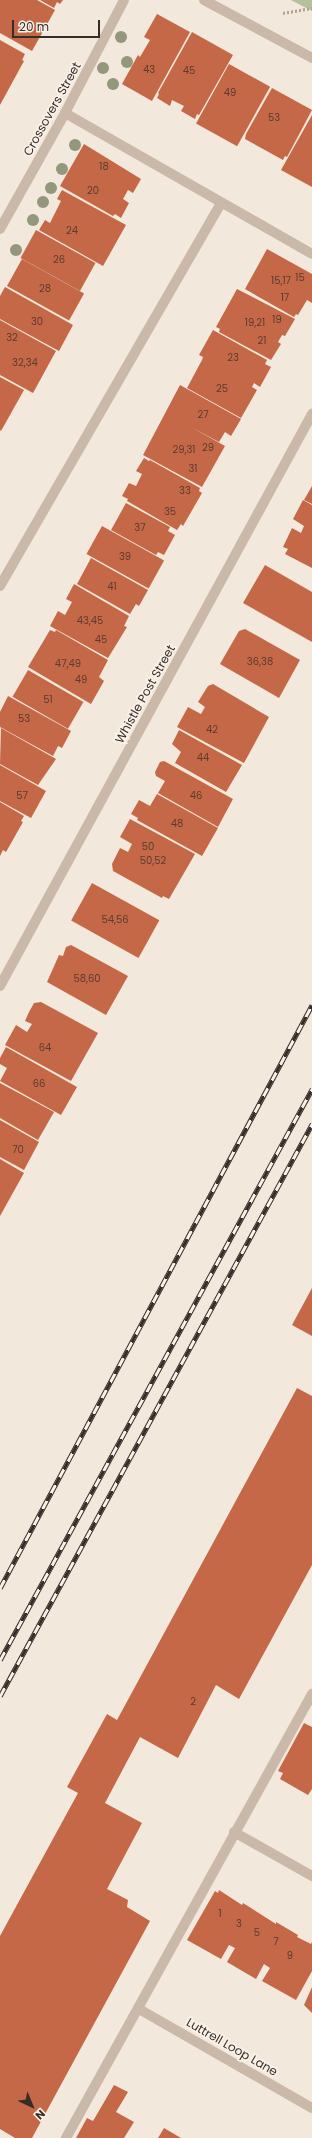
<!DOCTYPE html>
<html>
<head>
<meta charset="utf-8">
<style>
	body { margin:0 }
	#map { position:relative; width:312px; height:2138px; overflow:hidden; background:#f2e8dc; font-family:Poppins,sans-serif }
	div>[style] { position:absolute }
	.green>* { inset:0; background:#b4c19c }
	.building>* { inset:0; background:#c56847; transform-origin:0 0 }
	.path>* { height:2.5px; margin-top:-1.25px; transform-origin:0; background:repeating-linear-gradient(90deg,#b6a292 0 2px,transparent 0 4px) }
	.minor>* { height:10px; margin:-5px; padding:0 5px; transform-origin:5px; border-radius:5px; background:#cab8a8 }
	.rail>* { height:4.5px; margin-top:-2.25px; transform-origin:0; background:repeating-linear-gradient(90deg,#faf2e9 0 9px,#372d28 0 18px); box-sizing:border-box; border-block:1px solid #372d28 }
	.trees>* { width:12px; height:12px; margin:-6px; border-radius:50%; background:#93977b }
	span { translate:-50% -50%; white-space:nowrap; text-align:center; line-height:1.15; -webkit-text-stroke:3.5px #faf2e9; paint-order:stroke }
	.number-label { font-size:10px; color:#5a3c30 }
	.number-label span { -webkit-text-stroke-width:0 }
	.street-label { font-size:12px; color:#372d28 }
	.north { position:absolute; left:12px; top:2086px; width:40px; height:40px; -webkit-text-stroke:3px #faf2e9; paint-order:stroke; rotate:136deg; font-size:11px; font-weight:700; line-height:16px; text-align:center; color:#372d28 }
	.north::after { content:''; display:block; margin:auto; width:14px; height:18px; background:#372d28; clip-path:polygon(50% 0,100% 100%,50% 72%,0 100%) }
	.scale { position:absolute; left:12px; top:20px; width:88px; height:18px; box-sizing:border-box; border:2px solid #372d28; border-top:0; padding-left:5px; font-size:12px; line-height:14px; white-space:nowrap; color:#372d28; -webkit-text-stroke:3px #faf2e9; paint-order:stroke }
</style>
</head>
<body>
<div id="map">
	<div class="green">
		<i style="clip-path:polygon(291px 0,312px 0,312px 11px)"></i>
	</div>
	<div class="building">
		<i style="clip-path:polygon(0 0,37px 0,55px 10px,32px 51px,0 33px)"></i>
		<i style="clip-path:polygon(40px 0,63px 0,60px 4px,57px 2px,54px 8px)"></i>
		<i style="clip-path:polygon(157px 14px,190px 32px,152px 101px,122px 84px,138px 55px,140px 57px,150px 40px,144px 37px)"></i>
		<i style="clip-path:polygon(192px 32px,233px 55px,199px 115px,197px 114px,195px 119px,181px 111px,184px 106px,172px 100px,170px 106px,157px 98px,159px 94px,158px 93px)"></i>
		<i style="clip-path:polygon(0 40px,25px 54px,22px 60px,24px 61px,0 105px)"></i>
		<i style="left:229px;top:64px;width:47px;height:68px;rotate:29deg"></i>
		<i style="clip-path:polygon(272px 88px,312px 110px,287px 157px,285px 156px,283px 160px,245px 139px,246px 134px)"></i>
		<i style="clip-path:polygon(312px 115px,312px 187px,281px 170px)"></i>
		<i style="clip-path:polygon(84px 144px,141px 179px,133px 193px,128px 190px,123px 199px,129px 203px,121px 218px,115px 214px,113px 216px,60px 186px)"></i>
		<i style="clip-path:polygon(62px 190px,126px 225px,103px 266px,39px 230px,45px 220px,50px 223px,61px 201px,57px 199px)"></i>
		<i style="left:36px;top:230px;width:68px;height:32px;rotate:29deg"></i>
		<i style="clip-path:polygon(267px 249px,312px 274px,312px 303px,307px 300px,298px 315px,296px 314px,294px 317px,245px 289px)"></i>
		<i style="left:22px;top:259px;width:71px;height:31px;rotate:29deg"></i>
		<i style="clip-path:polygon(5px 287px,73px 325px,59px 351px,0 319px,0 296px)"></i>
		<i style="clip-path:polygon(237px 289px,295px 319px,285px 336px,282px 335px,278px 342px,281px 344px,271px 360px,219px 332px,220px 329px,216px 327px)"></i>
		<i style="clip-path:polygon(0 320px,56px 351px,33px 393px,0 375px)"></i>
		<i style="clip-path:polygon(213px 330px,267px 360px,265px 364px,271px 367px,260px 387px,254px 383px,252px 387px,257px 390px,241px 418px,187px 388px,202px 360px,203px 357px,199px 355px)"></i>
		<i style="clip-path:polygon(0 377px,24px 390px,1px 431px,0 430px)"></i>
		<i style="clip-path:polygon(180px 385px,241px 419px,231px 436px,225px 432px,219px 442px,191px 427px,225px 446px,202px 487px,143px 455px)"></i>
		<i style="clip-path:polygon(144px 458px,149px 461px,150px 460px,200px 488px,199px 491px,202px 493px,183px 526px,181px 524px,177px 530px,127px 501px,128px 499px,122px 496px,129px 483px,136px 486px,142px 474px,136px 471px)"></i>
		<i style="clip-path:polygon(312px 486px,312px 504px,304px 500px)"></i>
		<i style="clip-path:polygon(303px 500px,312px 505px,312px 568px,285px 554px,288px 549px,283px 547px,292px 528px,301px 533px,304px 526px,293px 519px)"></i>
		<i style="clip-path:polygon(126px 503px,170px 527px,168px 531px,175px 535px,164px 555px,158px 552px,156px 555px,111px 530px)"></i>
		<i style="left:102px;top:526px;width:71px;height:32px;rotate:29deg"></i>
		<i style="clip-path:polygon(91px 558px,148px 590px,139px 606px,136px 604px,130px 614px,77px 584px)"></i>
		<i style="clip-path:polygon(265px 565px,312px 592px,312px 642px,243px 603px)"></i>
		<i style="clip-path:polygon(74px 584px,129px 616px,124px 626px,127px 627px,108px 658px,50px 626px,58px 611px,65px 615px,72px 602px,66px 599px)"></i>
		<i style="clip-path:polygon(245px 629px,300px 660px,279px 698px,220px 664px,239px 631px)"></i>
		<i style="clip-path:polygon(50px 630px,55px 632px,56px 630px,108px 660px,99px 677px,104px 681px,91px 704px,28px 667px)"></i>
		<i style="left:28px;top:670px;width:64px;height:31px;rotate:30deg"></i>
		<i style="clip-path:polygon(213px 684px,269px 717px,244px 763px,177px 727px,188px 707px,201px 714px,205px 707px,198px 702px,208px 686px)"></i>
		<i style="clip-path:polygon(8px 696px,71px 731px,62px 748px,58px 746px,53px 756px,0 727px,0 712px)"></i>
		<i style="clip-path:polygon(1px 728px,56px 759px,38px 785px,0 764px)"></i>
		<i style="clip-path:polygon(179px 730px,242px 765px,226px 792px,175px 763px,181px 752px,172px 744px)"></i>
		<i style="clip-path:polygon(164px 761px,233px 799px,218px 827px,158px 793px,165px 781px,156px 776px,155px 772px,160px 762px)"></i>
		<i style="clip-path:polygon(0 765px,46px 791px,31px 818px,0 801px)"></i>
		<i style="clip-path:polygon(157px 794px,218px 828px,202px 856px,137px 820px,138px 818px,131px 814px,139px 800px,150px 806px)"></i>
		<i style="clip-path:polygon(0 802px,24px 816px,21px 821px,23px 822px,6px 852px,3px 850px,0 856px)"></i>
		<i style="clip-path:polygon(130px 819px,195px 854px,169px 899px,163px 896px,162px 898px,113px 871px,112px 864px,120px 848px,128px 852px,132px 844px,120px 837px)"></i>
		<i style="left:92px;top:883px;width:77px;height:43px;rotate:29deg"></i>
		<i style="clip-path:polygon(71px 945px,128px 976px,106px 1015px,47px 982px,59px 955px,63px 956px,66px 947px)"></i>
		<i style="clip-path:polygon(41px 1002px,98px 1033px,71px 1081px,5px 1045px,16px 1025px,27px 1032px,32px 1024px,25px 1021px,29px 1012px,34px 1003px)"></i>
		<i style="clip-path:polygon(6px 1047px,77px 1087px,61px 1115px,0 1081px,7px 1068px,0 1064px,0 1058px)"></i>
		<i style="clip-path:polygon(0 1083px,54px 1112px,38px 1140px,0 1118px)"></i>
		<i style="clip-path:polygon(0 1120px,39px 1142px,24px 1170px,0 1157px)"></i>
		<i style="clip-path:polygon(0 1159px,24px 1173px,0 1216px)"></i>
		<i style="clip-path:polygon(312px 1288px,312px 1336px,292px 1325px)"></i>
		<i style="clip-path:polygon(297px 1388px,312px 1396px,312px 1565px,239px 1699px,216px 1685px,178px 1758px,140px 1737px,105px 1803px,142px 1823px,107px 1889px,128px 1900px,127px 1907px,150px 1921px,32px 2138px,15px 2138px,0 2129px,0 1936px,78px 1793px,67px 1787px,107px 1714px,117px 1720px)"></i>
		<i style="clip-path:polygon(304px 1723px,312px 1727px,312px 1789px,308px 1795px,280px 1779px,283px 1773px,278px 1771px)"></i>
		<i style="clip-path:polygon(219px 1890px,242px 1905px,243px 1903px,276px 1924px,276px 1922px,298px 1935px,297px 1937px,311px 1944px,312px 1942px,312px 1971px,296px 2000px,262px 1981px,270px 1968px,264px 1964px,256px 1979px,227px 1962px,235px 1948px,229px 1945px,221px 1959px,187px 1940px,215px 1891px,218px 1893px)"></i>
		<i style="clip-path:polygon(312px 1987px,312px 2013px,304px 2005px)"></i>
		<i style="clip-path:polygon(114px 2085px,128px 2092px,116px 2112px,134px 2122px,124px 2138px,76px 2138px,87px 2118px,93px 2121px)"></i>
		<i style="clip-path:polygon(164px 2128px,181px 2138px,158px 2138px)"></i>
	</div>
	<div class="path">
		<i style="left:283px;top:13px;width:29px;rotate:-10deg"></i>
	</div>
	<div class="minor">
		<i style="left:204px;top:0;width:123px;rotate:28.2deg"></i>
		<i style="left:65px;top:113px;width:284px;rotate:29.7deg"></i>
		<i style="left:0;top:229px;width:133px;rotate:-60.7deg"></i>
		<i style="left:65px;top:113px;width:127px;rotate:-62.4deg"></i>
		<i style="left:0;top:586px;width:442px;rotate:-60deg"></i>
		<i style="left:0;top:986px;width:652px;rotate:-61.39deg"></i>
		<i style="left:234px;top:1832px;width:90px;rotate:29.4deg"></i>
		<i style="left:139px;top:2009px;width:199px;rotate:29.8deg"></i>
		<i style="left:66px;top:2138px;width:508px;rotate:-61.01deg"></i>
	</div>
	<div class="rail">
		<i style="left:0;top:1588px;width:661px;rotate:-61.85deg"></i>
		<i style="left:0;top:1660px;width:651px;rotate:-61.35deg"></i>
		<i style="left:0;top:1696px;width:652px;rotate:-61.39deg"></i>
	</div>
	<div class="trees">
		<i style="left:121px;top:37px"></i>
		<i style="left:127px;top:62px"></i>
		<i style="left:103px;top:68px"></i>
		<i style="left:113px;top:84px"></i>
		<i style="left:75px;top:145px"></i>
		<i style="left:62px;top:169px"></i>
		<i style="left:51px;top:188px"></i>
		<i style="left:43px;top:202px"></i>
		<i style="left:33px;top:220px"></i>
		<i style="left:16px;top:250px"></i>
	</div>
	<div class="number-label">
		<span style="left:149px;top:70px">43</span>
		<span style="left:189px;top:71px">45</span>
		<span style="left:230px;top:93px">49</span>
		<span style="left:274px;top:118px">53</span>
		<span style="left:104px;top:167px">18</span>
		<span style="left:93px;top:191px">20</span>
		<span style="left:72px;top:231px">24</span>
		<span style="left:59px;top:260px">26</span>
		<span style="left:300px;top:278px">15</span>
		<span style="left:281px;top:281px">15,17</span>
		<span style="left:45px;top:289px">28</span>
		<span style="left:285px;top:298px">17</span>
		<span style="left:277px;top:320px">19</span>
		<span style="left:37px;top:322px">30</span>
		<span style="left:255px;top:323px">19,21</span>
		<span style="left:12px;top:338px">32</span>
		<span style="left:262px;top:341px">21</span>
		<span style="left:233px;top:358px">23</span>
		<span style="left:25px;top:363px">32,34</span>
		<span style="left:222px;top:389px">25</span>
		<span style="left:203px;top:415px">27</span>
		<span style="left:208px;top:448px">29</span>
		<span style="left:184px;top:450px">29,31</span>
		<span style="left:193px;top:469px">31</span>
		<span style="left:185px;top:491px">33</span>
		<span style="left:170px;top:512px">35</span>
		<span style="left:140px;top:528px">37</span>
		<span style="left:125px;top:557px">39</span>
		<span style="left:112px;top:587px">41</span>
		<span style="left:90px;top:621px">43,45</span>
		<span style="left:101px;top:640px">45</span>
		<span style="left:260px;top:662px">36,38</span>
		<span style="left:68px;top:664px">47,49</span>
		<span style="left:81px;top:680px">49</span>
		<span style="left:48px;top:700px">51</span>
		<span style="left:24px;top:719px">53</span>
		<span style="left:212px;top:730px">42</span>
		<span style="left:203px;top:758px">44</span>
		<span style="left:22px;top:796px">57</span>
		<span style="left:196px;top:796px">46</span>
		<span style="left:177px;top:824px">48</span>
		<span style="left:148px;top:847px">50</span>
		<span style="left:153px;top:861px">50,52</span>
		<span style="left:115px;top:920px">54,56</span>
		<span style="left:87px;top:979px">58,60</span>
		<span style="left:45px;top:1048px">64</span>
		<span style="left:39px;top:1084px">66</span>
		<span style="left:18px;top:1150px">70</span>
		<span style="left:193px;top:1702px">2</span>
		<span style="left:220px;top:1914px">1</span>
		<span style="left:239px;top:1924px">3</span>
		<span style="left:257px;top:1933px">5</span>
		<span style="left:276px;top:1942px">7</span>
		<span style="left:290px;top:1956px">9</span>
	</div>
	<div class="street-label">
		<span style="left:52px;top:109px;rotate:-61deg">Crossovers Street</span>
		<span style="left:145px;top:694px;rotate:-61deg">Whistle Post Street</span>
		<span style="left:232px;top:2047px;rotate:30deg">Luttrell Loop Lane</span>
	</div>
	<div class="north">N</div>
	<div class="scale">20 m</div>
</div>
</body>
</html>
